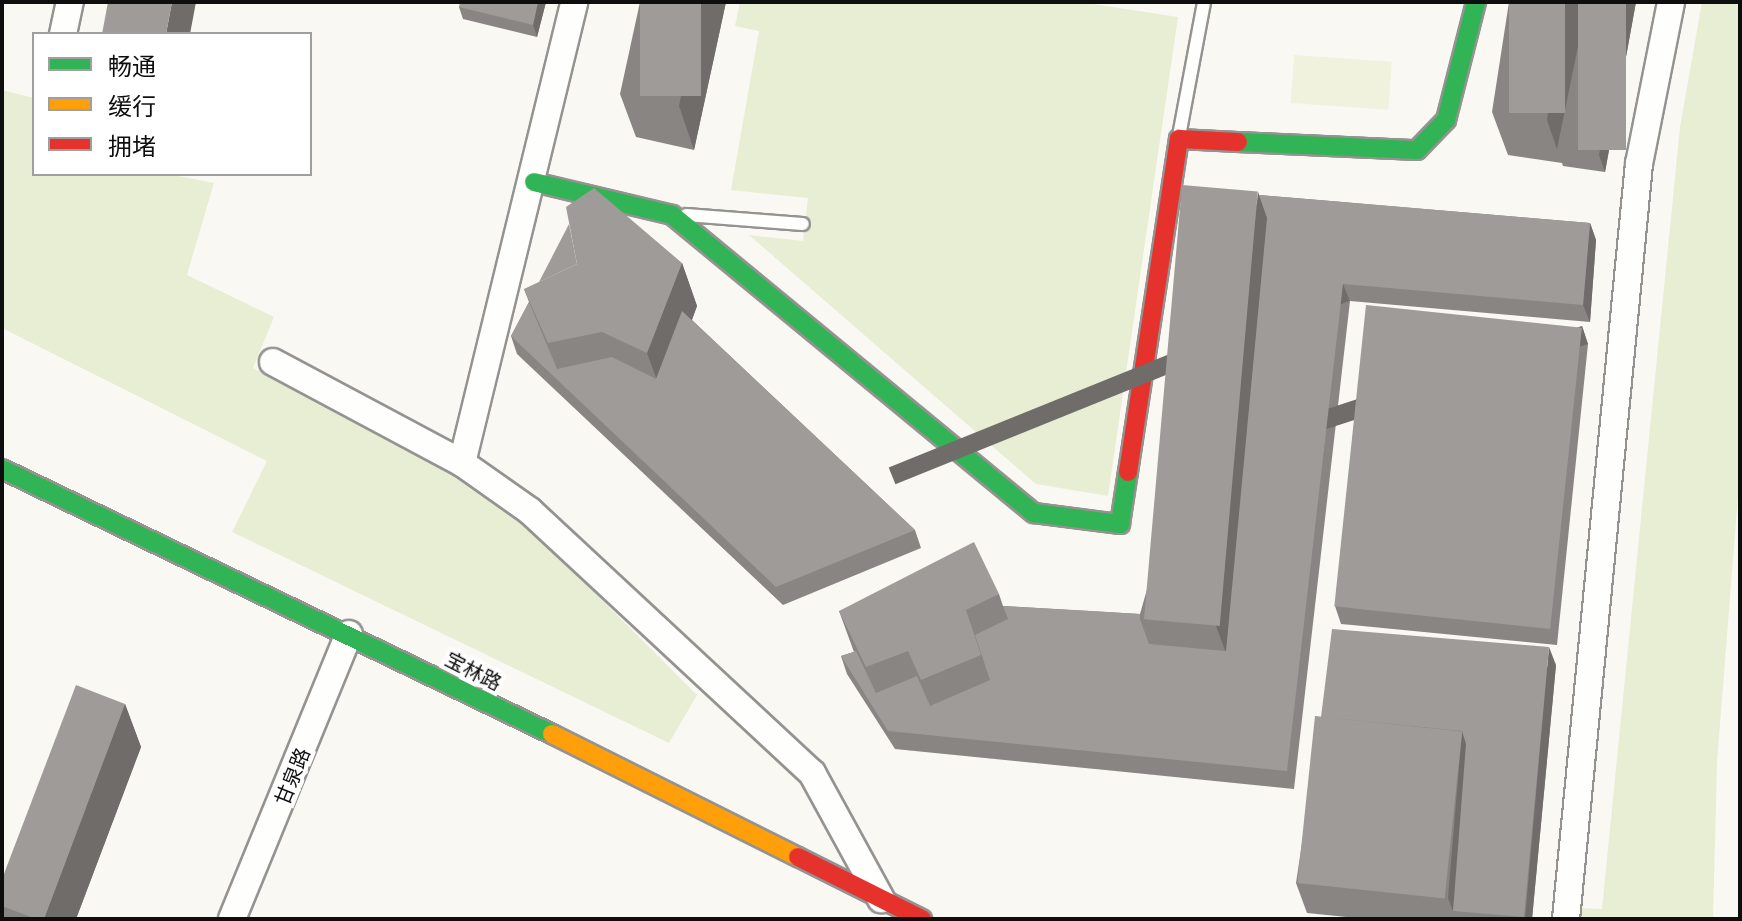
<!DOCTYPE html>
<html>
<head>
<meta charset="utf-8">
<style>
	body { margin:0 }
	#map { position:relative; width:1742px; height:921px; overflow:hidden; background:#faf8f2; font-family:Literata,"Noto Sans SC",serif }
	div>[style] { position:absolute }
	.green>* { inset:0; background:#e7eed4 }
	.pitch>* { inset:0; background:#f0f2dd; transform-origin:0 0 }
	.roads { filter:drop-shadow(2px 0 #949391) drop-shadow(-2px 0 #949391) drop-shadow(0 2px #949391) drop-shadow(0 -2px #949391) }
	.lane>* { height:12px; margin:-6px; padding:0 6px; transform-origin:6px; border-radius:6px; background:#fefefd }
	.street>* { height:26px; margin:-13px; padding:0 13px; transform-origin:13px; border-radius:13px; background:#fefefd }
	.fast>* { height:18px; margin:-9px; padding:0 9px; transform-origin:9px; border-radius:9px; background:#30b455 }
	.slow>* { height:18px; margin:-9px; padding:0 9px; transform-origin:9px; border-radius:9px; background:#ff9f0a }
	.jam>* { height:18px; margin:-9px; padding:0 9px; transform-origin:9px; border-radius:9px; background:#e5322d }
	.wall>* { inset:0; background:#888583 }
	.shaded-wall>* { inset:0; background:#6f6c6a; transform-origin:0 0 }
	.building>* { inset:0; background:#9e9b98; transform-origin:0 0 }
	span { translate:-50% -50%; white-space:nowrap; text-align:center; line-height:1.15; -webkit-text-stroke:8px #fff; paint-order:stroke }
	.street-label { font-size:20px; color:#0e0e0e }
	.frame { position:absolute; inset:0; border:4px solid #0e0e0e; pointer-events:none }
	.legend { position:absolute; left:32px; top:32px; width:280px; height:144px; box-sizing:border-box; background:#fff; border:2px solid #9f9f9f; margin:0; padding:10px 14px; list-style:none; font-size:24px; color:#0e0e0e }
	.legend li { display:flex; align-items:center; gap:16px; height:40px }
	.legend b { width:40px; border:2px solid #9f9f9f }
</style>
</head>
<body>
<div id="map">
	<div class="green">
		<i style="clip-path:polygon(740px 2px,1080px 2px,1178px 17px,1108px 496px,1036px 484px,749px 235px,803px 241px,808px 198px,731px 190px,759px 31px,735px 26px)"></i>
		<i style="clip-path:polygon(1702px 2px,1740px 2px,1740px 471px,1717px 762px,1713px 919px,1578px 919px,1580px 908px,1602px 909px,1680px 127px)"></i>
		<i style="clip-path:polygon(2px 90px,34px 98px,34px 174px,168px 174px,214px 183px,187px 275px,274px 317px,253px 368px,480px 488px,539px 537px,697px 695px,669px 743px,232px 532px,267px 461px,2px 328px)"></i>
	</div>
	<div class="pitch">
		<i style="left:1294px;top:55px;width:98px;height:48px;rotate:4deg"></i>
	</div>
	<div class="roads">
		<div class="lane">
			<i style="left:1179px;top:136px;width:136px;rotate:-79.4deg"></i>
			<i style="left:686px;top:215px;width:117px;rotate:4.4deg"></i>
		</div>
		<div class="street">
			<i style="left:63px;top:34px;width:33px;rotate:-78deg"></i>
			<i style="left:273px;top:362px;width:214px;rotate:28.1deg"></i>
			<i style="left:462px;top:463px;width:83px;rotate:35.2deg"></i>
			<i style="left:530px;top:511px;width:385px;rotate:42.9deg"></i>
			<i style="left:812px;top:773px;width:144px;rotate:61.3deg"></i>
			<i style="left:462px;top:463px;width:474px;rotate:-76.3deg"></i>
			<i style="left:232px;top:919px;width:308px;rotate:-67.7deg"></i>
			<i style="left:1566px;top:919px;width:759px;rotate:-84.48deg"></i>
			<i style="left:1639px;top:164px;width:165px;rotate:-78.8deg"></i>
		</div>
		<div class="fast">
			<i style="left:1238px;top:142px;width:179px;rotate:2.6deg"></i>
			<i style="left:1417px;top:150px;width:42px;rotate:-46deg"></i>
			<i style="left:1446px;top:120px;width:122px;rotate:-75.7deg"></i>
			<i style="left:534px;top:182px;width:142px;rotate:13.4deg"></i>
			<i style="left:672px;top:215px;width:469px;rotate:39.5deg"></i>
			<i style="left:1034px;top:513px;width:87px;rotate:7.3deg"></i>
			<i style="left:1120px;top:524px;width:53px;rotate:-81.3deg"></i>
			<i style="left:2px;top:469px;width:611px;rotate:25.73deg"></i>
		</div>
		<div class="slow">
			<i style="left:552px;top:734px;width:275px;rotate:26.6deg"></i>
		</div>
		<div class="jam">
			<i style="left:1128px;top:472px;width:337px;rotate:-81.3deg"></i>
			<i style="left:1179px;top:139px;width:59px;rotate:2.9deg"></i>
			<i style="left:798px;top:857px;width:139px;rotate:26.6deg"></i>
		</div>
	</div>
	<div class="wall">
		<i style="clip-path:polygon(546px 2px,537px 37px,463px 19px,459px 7px)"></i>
		<i style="clip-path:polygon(640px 2px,726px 2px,694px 150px,636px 137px,620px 94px)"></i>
		<i style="clip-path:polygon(1509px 2px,1636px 2px,1605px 172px,1563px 166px,1562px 163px,1508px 155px,1492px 112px)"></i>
		<i style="clip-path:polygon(1259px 195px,1590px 223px,1596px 240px,1590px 322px,1350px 301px,1294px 789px,895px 749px,847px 674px,841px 656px,854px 652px,839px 611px,999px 594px,1003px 606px,1140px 614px)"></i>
		<i style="clip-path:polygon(682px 263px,697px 306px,692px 320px,915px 530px,921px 548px,783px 605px,517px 354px,511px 336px,529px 302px,524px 289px)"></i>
		<i style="clip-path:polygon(1582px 326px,1588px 344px,1557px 645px,1341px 624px,1335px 606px)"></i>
		<i style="clip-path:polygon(1556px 665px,1532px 919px,1366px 919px,1307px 913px,1296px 883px,1321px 717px)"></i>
		<i style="clip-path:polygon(125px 704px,141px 747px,76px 919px,2px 919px,2px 879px)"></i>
	</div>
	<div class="shaded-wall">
		<i style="clip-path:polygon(172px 2px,196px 2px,190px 34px,166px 34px)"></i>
		<i style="clip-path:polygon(538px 2px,546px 2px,537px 37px,533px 25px)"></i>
		<i style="clip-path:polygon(701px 2px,726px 2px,694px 150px,679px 106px)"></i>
		<i style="clip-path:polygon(1565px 2px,1587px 2px,1557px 149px,1547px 120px)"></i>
		<i style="clip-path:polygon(1626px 2px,1636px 2px,1605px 172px,1599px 155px)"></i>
		<i style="clip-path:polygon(1258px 192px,1274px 236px,1232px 669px,1216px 626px)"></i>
		<i style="clip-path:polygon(1590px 223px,1596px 240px,1590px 322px,1583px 305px)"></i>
		<i style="clip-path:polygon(682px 263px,697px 306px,663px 396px,647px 353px)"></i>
		<i style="left:1343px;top:284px;width:18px;height:490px;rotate:68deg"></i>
		<i style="left:1582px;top:326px;width:19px;height:303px;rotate:72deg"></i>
		<i style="clip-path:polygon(1549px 647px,1556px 665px,1532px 919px,1525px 919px)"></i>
		<i style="clip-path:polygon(125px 704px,141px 747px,76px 919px,44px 919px)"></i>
		<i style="clip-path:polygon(1462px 731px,1473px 761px,1453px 911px,1448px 898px)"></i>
	</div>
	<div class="building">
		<i style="clip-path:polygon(108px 2px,172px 2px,166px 34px,102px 34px)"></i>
		<i style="clip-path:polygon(460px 2px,538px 2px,533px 25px,459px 7px)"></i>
		<i style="left:640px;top:2px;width:61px;height:94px"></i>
		<i style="left:1509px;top:2px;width:56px;height:111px"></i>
		<i style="left:1578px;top:2px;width:48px;height:148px"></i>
		<i style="left:1182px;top:185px;width:76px;height:436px;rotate:5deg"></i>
		<i style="clip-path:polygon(594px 188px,682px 263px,647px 353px,602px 332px,548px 343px,524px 289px,577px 264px,566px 207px)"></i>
		<i style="clip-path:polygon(1259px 195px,1590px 223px,1583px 305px,1343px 284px,1287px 771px,888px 731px,841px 656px,856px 651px,876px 693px,917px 676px,930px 706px,990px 680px,975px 635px,1008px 619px,1003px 606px,1140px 614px,1140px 619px,1149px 644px,1226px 651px,1267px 218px)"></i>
		<i style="clip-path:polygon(569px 224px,577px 264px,539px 282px)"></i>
		<i style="clip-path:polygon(529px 302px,557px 369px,612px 357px,656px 379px,682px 311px,915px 530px,776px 587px,511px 336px)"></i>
		<i style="left:1366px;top:305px;width:217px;height:303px;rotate:6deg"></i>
		<i style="clip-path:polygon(974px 542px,999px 594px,966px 610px,981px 655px,921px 680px,908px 651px,866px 667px,839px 611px)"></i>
		<i style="clip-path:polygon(1332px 629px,1549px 647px,1524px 917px,1453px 911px,1466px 744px,1462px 731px,1321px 717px)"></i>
		<i style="clip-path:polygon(76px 685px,125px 704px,44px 919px,36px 919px,2px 906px,2px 879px)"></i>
		<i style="left:1315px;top:716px;width:148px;height:168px;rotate:6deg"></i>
	</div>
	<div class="street-label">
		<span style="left:474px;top:670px;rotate:27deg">宝林路</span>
		<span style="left:291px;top:776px;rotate:-68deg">甘泉路</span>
	</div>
	<div class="frame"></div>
	<ul class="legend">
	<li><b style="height:10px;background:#30b455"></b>畅通</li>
	<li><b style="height:10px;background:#ff9f0a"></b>缓行</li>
	<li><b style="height:10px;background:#e5322d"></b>拥堵</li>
	</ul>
</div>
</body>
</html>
